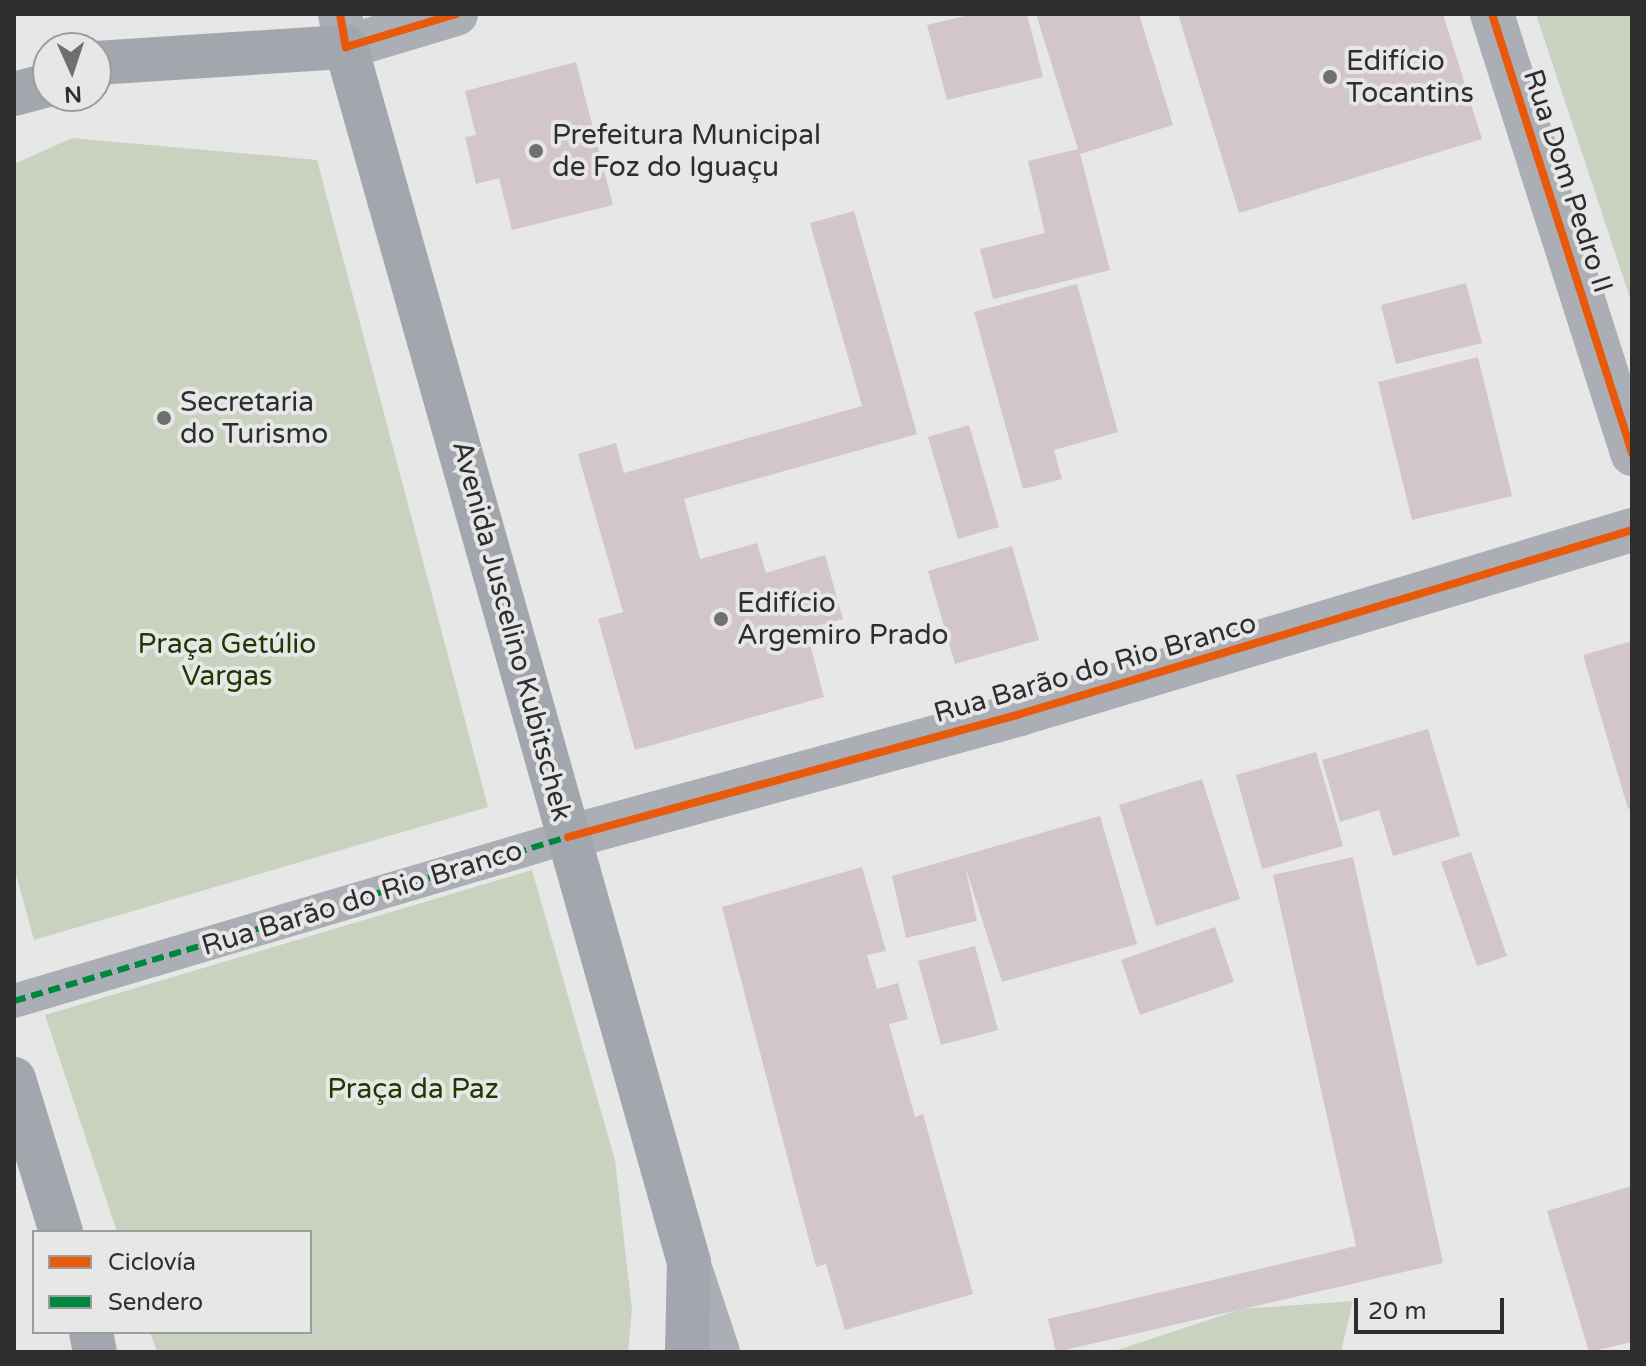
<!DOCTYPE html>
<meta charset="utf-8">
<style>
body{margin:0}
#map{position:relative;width:1646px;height:1366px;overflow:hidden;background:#e7e7e8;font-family:"Varela Round",sans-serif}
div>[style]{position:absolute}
.green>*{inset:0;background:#c9d2bf}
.building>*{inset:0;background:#d2c6ca}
.pedestrian>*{height:34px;margin:-17px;padding:0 17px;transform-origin:17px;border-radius:17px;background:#abaeb4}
.minor>*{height:44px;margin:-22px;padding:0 22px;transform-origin:22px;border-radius:22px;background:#abaeb4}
.primary>*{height:44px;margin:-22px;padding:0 22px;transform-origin:22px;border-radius:22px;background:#a2a6ad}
.quiet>*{height:6px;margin-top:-3px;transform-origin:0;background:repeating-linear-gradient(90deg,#00873e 0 12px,transparent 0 18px)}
.cycleway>*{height:8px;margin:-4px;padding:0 4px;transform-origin:4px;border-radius:4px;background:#e8590c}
.dots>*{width:22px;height:22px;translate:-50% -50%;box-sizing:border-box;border:4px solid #e7e7e8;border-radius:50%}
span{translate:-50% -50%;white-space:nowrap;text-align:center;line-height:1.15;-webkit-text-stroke:8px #e7e7e8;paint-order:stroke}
.poi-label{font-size:28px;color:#2e2e2e}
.left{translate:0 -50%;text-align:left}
.street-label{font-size:28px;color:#2e2e2e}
.park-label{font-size:28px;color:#233700}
.frame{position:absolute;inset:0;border:16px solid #2e2e2e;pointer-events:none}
.legend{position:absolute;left:32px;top:1230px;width:280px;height:104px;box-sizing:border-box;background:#e7e7e8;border:2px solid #9d9d9e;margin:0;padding:10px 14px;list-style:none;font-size:24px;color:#2e2e2e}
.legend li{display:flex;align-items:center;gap:16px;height:40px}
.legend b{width:40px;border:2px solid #9d9d9e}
.north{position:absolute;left:32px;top:32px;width:80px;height:80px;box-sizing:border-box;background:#e7e7e8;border:2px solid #9d9d9e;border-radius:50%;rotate:177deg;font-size:22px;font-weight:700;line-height:32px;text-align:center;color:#2e2e2e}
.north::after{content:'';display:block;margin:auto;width:28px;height:36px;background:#6f6f6f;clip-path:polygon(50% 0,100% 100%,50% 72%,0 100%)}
.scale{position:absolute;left:1354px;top:1298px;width:150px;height:36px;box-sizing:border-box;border:4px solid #2e2e2e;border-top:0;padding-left:10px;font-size:24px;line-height:28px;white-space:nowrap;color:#2e2e2e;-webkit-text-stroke:6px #e7e7e8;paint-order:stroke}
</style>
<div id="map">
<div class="green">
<i style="clip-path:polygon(1536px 14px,1632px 14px,1632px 304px)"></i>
<i style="clip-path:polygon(72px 138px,317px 160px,488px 807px,34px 940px,14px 867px,14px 164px)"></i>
<i style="clip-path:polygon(532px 870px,615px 1160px,632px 1310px,628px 1352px,157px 1352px,150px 1332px,310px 1332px,310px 1232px,117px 1232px,45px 1015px)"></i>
<i style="clip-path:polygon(1353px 1301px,1341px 1352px,1111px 1352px,1242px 1309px)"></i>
</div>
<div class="building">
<i style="clip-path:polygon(973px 14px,1027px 14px,1043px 77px,947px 100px,927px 25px)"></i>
<i style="clip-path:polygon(1036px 14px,1139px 14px,1173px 125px,1080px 154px,1110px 270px,993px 299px,980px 249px,1045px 233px,1028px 161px,1078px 149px)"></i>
<i style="clip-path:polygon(1178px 14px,1443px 14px,1482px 139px,1239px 213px)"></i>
<i style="clip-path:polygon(576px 62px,613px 205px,512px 230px,499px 178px,476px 184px,465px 137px,476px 135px,465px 91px)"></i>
<i style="clip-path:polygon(854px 211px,917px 434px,684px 499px,700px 559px,757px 543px,766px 573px,825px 555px,843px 619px,806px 629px,824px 697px,635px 750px,598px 619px,623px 612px,578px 454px,616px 443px,624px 473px,862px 406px,810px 223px)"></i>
<i style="clip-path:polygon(1466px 283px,1482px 343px,1396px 364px,1381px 305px)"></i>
<i style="clip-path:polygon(1077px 284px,1118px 432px,1054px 450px,1062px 479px,1023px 489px,974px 312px)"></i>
<i style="clip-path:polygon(1478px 357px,1512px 496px,1412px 520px,1378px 382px)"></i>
<i style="clip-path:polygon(969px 425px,999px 527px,958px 539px,928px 437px)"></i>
<i style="clip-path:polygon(1012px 546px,1039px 640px,955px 664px,928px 571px)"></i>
<i style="clip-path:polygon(1632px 641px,1632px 808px,1628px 809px,1583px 655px)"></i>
<i style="clip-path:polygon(1428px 729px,1460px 836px,1393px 856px,1379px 810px,1340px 822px,1322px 760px)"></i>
<i style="clip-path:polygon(1316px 752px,1343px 846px,1262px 869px,1236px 775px)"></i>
<i style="clip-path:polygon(1202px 779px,1240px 899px,1156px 926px,1119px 805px)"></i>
<i style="clip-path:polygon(1100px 816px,1137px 944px,1002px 982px,965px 866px,977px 921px,906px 938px,892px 876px)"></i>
<i style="clip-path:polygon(1471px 852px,1507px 956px,1477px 966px,1441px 862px)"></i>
<i style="clip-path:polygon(1353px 857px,1443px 1263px,1056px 1352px,1048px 1319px,1356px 1246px,1273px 875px)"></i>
<i style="clip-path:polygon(862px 867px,886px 951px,867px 955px,877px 989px,898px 983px,908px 1019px,889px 1024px,915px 1117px,923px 1114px,973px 1294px,845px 1330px,826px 1264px,816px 1267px,722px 907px)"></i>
<i style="clip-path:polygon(1215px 927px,1234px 982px,1140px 1015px,1121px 960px)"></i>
<i style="clip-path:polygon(975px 946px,998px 1030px,941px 1045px,918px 961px)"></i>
<i style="clip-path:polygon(1632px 1186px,1632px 1342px,1589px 1352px,1547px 1211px)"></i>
</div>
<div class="pedestrian">
<i style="left:14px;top:1001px;width:578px;rotate:-16.49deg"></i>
</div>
<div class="minor">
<i style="left:340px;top:14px;width:34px;rotate:80deg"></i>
<i style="left:346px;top:47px;width:115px;rotate:-16.7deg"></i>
<i style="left:1492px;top:14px;width:462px;rotate:72.3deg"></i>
<i style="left:568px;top:837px;width:468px;rotate:-15.2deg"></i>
<i style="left:1020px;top:714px;width:639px;rotate:-16.73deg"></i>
<i style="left:691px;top:1271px;width:85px;rotate:71.6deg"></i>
</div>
<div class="primary">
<i style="left:96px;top:63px;width:251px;rotate:-3.7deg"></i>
<i style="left:346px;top:47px;width:1262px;rotate:74.24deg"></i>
<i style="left:689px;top:1262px;width:90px;rotate:91.3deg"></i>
<i style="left:14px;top:94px;width:35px;rotate:-15deg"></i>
<i style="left:14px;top:1079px;width:160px;rotate:72.9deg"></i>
<i style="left:91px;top:1332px;width:20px;rotate:79deg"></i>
</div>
<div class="quiet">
<i style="left:14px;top:1001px;width:578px;rotate:-16.49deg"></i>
</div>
<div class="cycleway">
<i style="left:340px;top:14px;width:34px;rotate:80deg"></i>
<i style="left:346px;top:47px;width:115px;rotate:-16.7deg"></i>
<i style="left:1492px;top:14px;width:462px;rotate:72.3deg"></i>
<i style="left:568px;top:837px;width:468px;rotate:-15.2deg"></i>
<i style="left:1020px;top:714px;width:639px;rotate:-16.73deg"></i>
</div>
<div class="dots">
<i style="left:1330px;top:77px;background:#6f6f6f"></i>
<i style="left:536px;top:151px;background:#6f6f6f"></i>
<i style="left:164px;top:418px;background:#6f6f6f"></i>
<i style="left:721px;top:619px;background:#6f6f6f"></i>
</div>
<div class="poi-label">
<span class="left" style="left:1346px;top:77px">Edifício<br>Tocantins</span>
<span class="left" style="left:552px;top:151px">Prefeitura Municipal<br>de Foz do Iguaçu</span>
<span class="left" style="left:180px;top:418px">Secretaria<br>do Turismo</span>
<span class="left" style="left:737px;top:619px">Edifício<br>Argemiro Prado</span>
</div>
<div class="street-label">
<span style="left:1568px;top:181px;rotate:72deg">Rua Dom Pedro II</span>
<span style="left:512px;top:631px;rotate:75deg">Avenida Juscelino Kubitschek</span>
<span style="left:1095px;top:668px;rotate:-16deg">Rua Barão do Rio Branco</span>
<span style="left:362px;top:898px;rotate:-17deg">Rua Barão do Rio Branco</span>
</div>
<div class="park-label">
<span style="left:227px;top:660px">Praça Getúlio<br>Vargas</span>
<span style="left:413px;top:1089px">Praça da Paz</span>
</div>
<div class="frame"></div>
<ul class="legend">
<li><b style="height:10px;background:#e8590c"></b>Ciclovía</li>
<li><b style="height:10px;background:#00873e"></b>Sendero</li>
</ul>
<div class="north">N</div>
<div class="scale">20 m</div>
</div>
